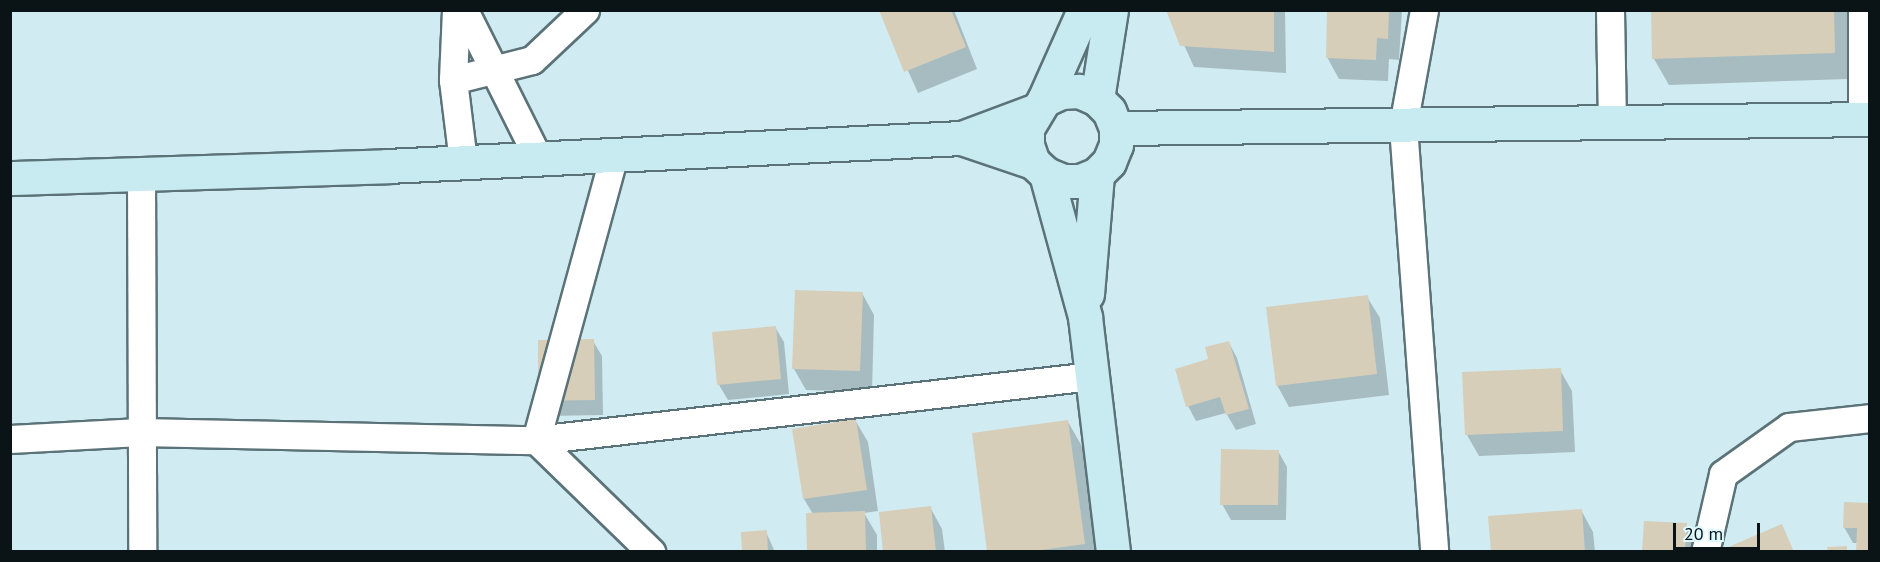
<!DOCTYPE html>
<style>
body{margin:0}
#map{position:relative;width:1880px;height:562px;overflow:hidden;background:#d1ebf2;font-family:"PT Sans",sans-serif}
div>[style]{position:absolute}
.shadow>*{inset:0;background:#0003}
.building>*{inset:0;background:#d6ceb9}
.roads{filter:drop-shadow(2px 0 #5b7378) drop-shadow(-2px 0 #5b7378) drop-shadow(0 2px #5b7378) drop-shadow(0 -2px #5b7378)}
.street>*{height:27px;margin:-13.5px;padding:0 13.5px;transform-origin:13.5px;border-radius:13.5px;background:#fff}
.secondary>*{height:33px;margin:-16.5px;padding:0 16.5px;transform-origin:16.5px;border-radius:16.5px;background:#c8eaf1}
span{translate:-50% -50%;white-space:nowrap;text-align:center;line-height:1.15;-webkit-text-stroke:4.5px #def9ff;paint-order:stroke}
.frame{position:absolute;inset:0;border:12px solid #0a1315;pointer-events:none}
.scale{position:absolute;left:1673px;top:523px;width:87px;height:27px;box-sizing:border-box;border:3px solid #0a1315;border-top:0;padding-left:8px;font-size:18px;line-height:21px;white-space:nowrap;color:#0a1315;-webkit-text-stroke:4px #def9ff;paint-order:stroke}
</style>
<div id="map">
<div class="shadow">
<i style="clip-path:polygon(881px 10px,954px 10px,977px 69px,918px 93px)"></i>
<i style="clip-path:polygon(1168px 10px,1285px 10px,1286px 73px,1194px 67px)"></i>
<i style="clip-path:polygon(1329px 10px,1402px 10px,1399px 60px,1389px 59px,1388px 81px,1339px 79px,1327px 57px)"></i>
<i style="clip-path:polygon(1652px 10px,1847px 10px,1849px 79px,1669px 85px,1654px 59px)"></i>
<i style="clip-path:polygon(862px 293px,874px 315px,872px 392px,806px 390px,794px 369px)"></i>
<i style="clip-path:polygon(1367px 297px,1380px 318px,1389px 395px,1289px 407px,1277px 385px)"></i>
<i style="clip-path:polygon(775px 327px,784px 342px,789px 394px,728px 400px,719px 385px,713px 333px)"></i>
<i style="clip-path:polygon(593px 341px,602px 356px,603px 415px,549px 416px)"></i>
<i style="clip-path:polygon(1229px 343px,1237px 358px,1256px 424px,1236px 430px,1226px 413px,1196px 421px,1188px 406px,1210px 360px)"></i>
<i style="clip-path:polygon(1560px 370px,1572px 391px,1575px 452px,1479px 456px,1467px 435px)"></i>
<i style="clip-path:polygon(855px 420px,868px 442px,878px 511px,864px 513px,877px 535px,877px 552px,809px 552px,813px 514px,804px 499px)"></i>
<i style="clip-path:polygon(1068px 422px,1083px 448px,1096px 552px,989px 552px)"></i>
<i style="clip-path:polygon(1278px 451px,1287px 467px,1286px 520px,1231px 520px,1222px 504px)"></i>
<i style="clip-path:polygon(1870px 504px,1858px 543px,1853px 543px,1844px 527px)"></i>
<i style="clip-path:polygon(930px 507px,942px 529px,945px 552px,885px 552px)"></i>
<i style="clip-path:polygon(1581px 510px,1593px 532px,1595px 552px,1492px 552px)"></i>
<i style="clip-path:polygon(1686px 525px,1695px 540px,1694px 552px,1644px 552px)"></i>
<i style="clip-path:polygon(766px 532px,775px 552px,744px 552px)"></i>
</div>
<div class="building">
<i style="clip-path:polygon(879px 10px,951px 10px,966px 47px,904px 72px)"></i>
<i style="clip-path:polygon(1166px 10px,1274px 10px,1274px 52px,1180px 46px)"></i>
<i style="clip-path:polygon(1327px 10px,1389px 10px,1388px 39px,1377px 38px,1376px 60px,1326px 58px)"></i>
<i style="clip-path:polygon(1651px 10px,1834px 10px,1835px 53px,1652px 59px)"></i>
<i style="clip-path:polygon(795px 290px,863px 292px,860px 371px,792px 369px)"></i>
<i style="clip-path:polygon(1368px 295px,1377px 374px,1276px 386px,1266px 307px)"></i>
<i style="clip-path:polygon(776px 326px,781px 379px,717px 385px,712px 332px)"></i>
<i style="clip-path:polygon(594px 339px,595px 400px,538px 401px,538px 340px)"></i>
<i style="clip-path:polygon(1229px 341px,1249px 409px,1226px 415px,1220px 397px,1186px 407px,1175px 369px,1208px 359px,1205px 347px)"></i>
<i style="clip-path:polygon(1561px 368px,1563px 431px,1465px 435px,1462px 372px)"></i>
<i style="clip-path:polygon(856px 419px,867px 490px,803px 499px,792px 429px)"></i>
<i style="clip-path:polygon(1068px 420px,1085px 544px,1027px 552px,987px 552px,972px 433px)"></i>
<i style="clip-path:polygon(1221px 449px,1279px 450px,1278px 505px,1220px 505px)"></i>
<i style="clip-path:polygon(1844px 502px,1870px 503px,1870px 552px,1856px 552px,1857px 528px,1843px 528px)"></i>
<i style="clip-path:polygon(931px 506px,936px 552px,883px 552px,879px 512px)"></i>
<i style="clip-path:polygon(1582px 509px,1585px 552px,1491px 552px,1488px 516px)"></i>
<i style="clip-path:polygon(865px 511px,866px 552px,807px 552px,806px 513px)"></i>
<i style="clip-path:polygon(1644px 521px,1687px 523px,1685px 552px,1642px 552px)"></i>
<i style="clip-path:polygon(1782px 524px,1794px 552px,1717px 552px)"></i>
<i style="clip-path:polygon(767px 530px,768px 552px,742px 552px,741px 532px)"></i>
<i style="clip-path:polygon(1847px 546px,1847px 552px,1828px 552px,1827px 547px)"></i>
</div>
<div class="roads">
<div class="street">
<i style="left:456px;top:10px;width:70px;rotate:92.5deg"></i>
<i style="left:453px;top:80px;width:83px;rotate:83deg"></i>
<i style="left:464px;top:10px;width:165px;rotate:63.4deg"></i>
<i style="left:1424px;top:10px;width:118px;rotate:100.3deg"></i>
<i style="left:1403px;top:126px;width:427px;rotate:85.8deg"></i>
<i style="left:1610px;top:10px;width:113px;rotate:89deg"></i>
<i style="left:1862px;top:10px;width:110px;rotate:90deg"></i>
<i style="left:453px;top:80px;width:81px;rotate:-14.2deg"></i>
<i style="left:532px;top:60px;width:73px;rotate:-43.3deg"></i>
<i style="left:614px;top:155px;width:295px;rotate:105.3deg"></i>
<i style="left:536px;top:440px;width:161px;rotate:44.2deg"></i>
<i style="left:141px;top:173px;width:379px;rotate:89.8deg"></i>
<i style="left:10px;top:439px;width:130px;rotate:-3.1deg"></i>
<i style="left:140px;top:432px;width:396px;rotate:1.2deg"></i>
<i style="left:536px;top:440px;width:560px;rotate:-6.57deg"></i>
<i style="left:1705px;top:552px;width:80px;rotate:-77deg"></i>
<i style="left:1723px;top:474px;width:81px;rotate:-35.5deg"></i>
<i style="left:1789px;top:427px;width:81px;rotate:-6.3deg"></i>
</div>
<div class="secondary">
<i style="left:1097px;top:99px;width:90px;rotate:-81.1deg"></i>
<i style="left:1044px;top:100px;width:98px;rotate:-66deg"></i>
<i style="left:1116px;top:128px;width:754px;rotate:-0.68deg"></i>
<i style="left:962px;top:138px;width:75px;rotate:18.7deg"></i>
<i style="left:1046px;top:174px;width:18px;rotate:22deg"></i>
<i style="left:1063px;top:181px;width:17px"></i>
<i style="left:1080px;top:181px;width:18px;rotate:-22deg"></i>
<i style="left:1097px;top:174px;width:17px;rotate:-45deg"></i>
<i style="left:1109px;top:162px;width:18px;rotate:-68deg"></i>
<i style="left:1116px;top:145px;width:17px;rotate:-90deg"></i>
<i style="left:1116px;top:128px;width:18px;rotate:-112deg"></i>
<i style="left:1109px;top:111px;width:17px;rotate:-135deg"></i>
<i style="left:1097px;top:99px;width:20px;rotate:-156deg"></i>
<i style="left:1079px;top:91px;width:18px;rotate:177deg"></i>
<i style="left:1061px;top:92px;width:19px;rotate:155deg"></i>
<i style="left:1044px;top:100px;width:33px;rotate:121deg"></i>
<i style="left:1027px;top:128px;width:17px;rotate:90deg"></i>
<i style="left:1027px;top:145px;width:18px;rotate:71deg"></i>
<i style="left:1033px;top:162px;width:18px;rotate:43deg"></i>
<i style="left:1046px;top:174px;width:148px;rotate:74.7deg"></i>
<i style="left:1085px;top:317px;width:237px;rotate:83.2deg"></i>
<i style="left:10px;top:178px;width:377px;rotate:-1.8deg"></i>
<i style="left:387px;top:166px;width:576px;rotate:-2.79deg"></i>
<i style="left:962px;top:138px;width:77px;rotate:-20.6deg"></i>
<i style="left:1087px;top:294px;width:120px;rotate:-85.2deg"></i>
</div>
</div>
<div class="frame"></div>
<div class="scale">20 m</div>
</div>
